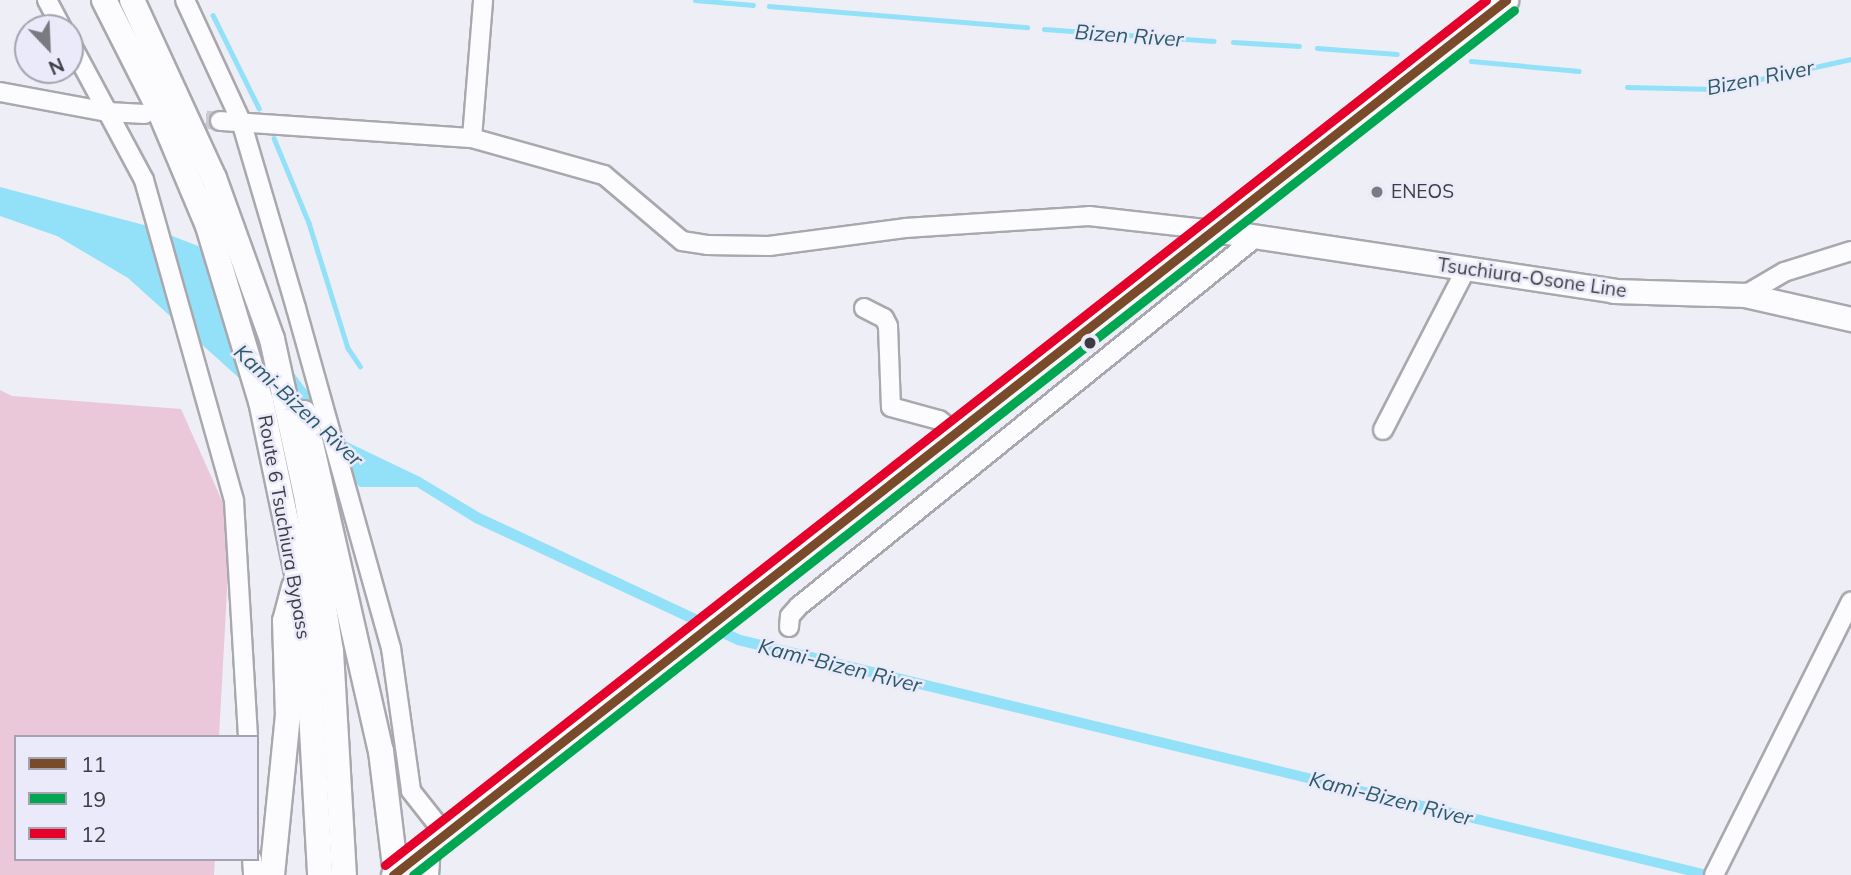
<!DOCTYPE html>
<style>
body{margin:0}
#map{position:relative;width:1851px;height:875px;overflow:hidden;background:#eeeef6;font-family:Mulish,sans-serif}
div>[style]{position:absolute}
.green>*{inset:0;background:#eac8da}
.water>*{inset:0;background:#92e1f9}
.stream>*{height:4.5px;margin:-2.25px;padding:0 2.25px;transform-origin:2.25px;border-radius:2.25px;background:#92e1f9}
.minor-tunnel>*{height:18px;margin-top:-9px;transform-origin:0;background:repeating-linear-gradient(90deg,#cacad2 0 18px,transparent 0 27px)}
.roads{filter:drop-shadow(2px 0 #a8a8ae) drop-shadow(-2px 0 #a8a8ae) drop-shadow(0 2px #a8a8ae) drop-shadow(0 -2px #a8a8ae)}
.minor>*{height:18px;margin:-9px;padding:0 9px;transform-origin:9px;border-radius:9px;background:#fcfcfe}
.major>*{height:23px;margin:-11.5px;padding:0 11.5px;transform-origin:11.5px;border-radius:11.5px;background:#fcfcfe}
.highway>*{height:24px;margin:-12px;padding:0 12px;transform-origin:12px;border-radius:12px;background:#fcfcfe}
.bus-1>*{height:9px;margin:-4.5px;padding:0 4.5px;transform-origin:4.5px;border-radius:4.5px;background:#7a4b2a}
.bus-2>*{height:9px;margin:-4.5px;padding:0 4.5px;transform-origin:4.5px;border-radius:4.5px;background:#00a651}
.bus-3>*{height:9px;margin:-4.5px;padding:0 4.5px;transform-origin:4.5px;border-radius:4.5px;background:#e4002b}
.dots>*{width:19px;height:19px;translate:-50% -50%;box-sizing:border-box;border:4px solid #eaeafa;border-radius:50%}
span{translate:-50% -50%;white-space:nowrap;text-align:center;line-height:1.15;-webkit-text-stroke:5px #eaeafa;paint-order:stroke}
.poi-label{font-size:19px;color:#3c3c42}
.left{translate:0 -50%;text-align:left}
.street-label{font-size:19px;color:#3c3c42}
.water-label{font-size:21px;color:#2b5b68;font-style:italic}
.legend{position:absolute;left:14px;top:735px;width:245px;height:126px;box-sizing:border-box;background:#eaeafa;border:2px solid #a4a4b0;margin:0;padding:9px 12px;list-style:none;font-size:21px;color:#3c3c42}
.legend li{display:flex;align-items:center;gap:14px;height:35px}
.legend b{width:35px;border:2px solid #a4a4b0}
.north{position:absolute;left:14px;top:14px;width:70px;height:70px;box-sizing:border-box;background:#eaeafa;border:2px solid #a4a4b0;border-radius:50%;rotate:157deg;font-size:19px;font-weight:700;line-height:28px;text-align:center;color:#3c3c42}
.north::after{content:'';display:block;margin:auto;width:24px;height:32px;background:#7a7a81;clip-path:polygon(50% 0,100% 100%,50% 72%,0 100%)}
</style>
<div id="map">
<div class="green">
<i style="clip-path:polygon(0 390px,12px 396px,181px 409px,223px 503px,229px 554px,219px 737px,16px 737px,16px 859px,215px 859px,214px 875px,0 875px)"></i>
</div>
<div class="water">
<i style="clip-path:polygon(0 187px,144px 225px,198px 246px,345px 441px,420px 477px,480px 513px,741px 635px,1728px 875px,1687px 875px,737px 645px,475px 523px,417px 487px,360px 487px,128px 278px,57px 236px,0 216px)"></i>
</div>
<div class="stream">
<i style="left:695px;top:0;width:58px;rotate:4.9deg"></i>
<i style="left:769px;top:6px;width:259px;rotate:4.7deg"></i>
<i style="left:213px;top:15px;width:104px;rotate:63.7deg"></i>
<i style="left:1044px;top:29px;width:170px;rotate:4deg"></i>
<i style="left:1233px;top:42px;width:66px;rotate:3.5deg"></i>
<i style="left:1317px;top:48px;width:80px;rotate:4.3deg"></i>
<i style="left:1471px;top:61px;width:108px;rotate:5.3deg"></i>
<i style="left:1627px;top:87px;width:88px;rotate:1.3deg"></i>
<i style="left:1715px;top:89px;width:139px;rotate:-12.4deg"></i>
<i style="left:274px;top:138px;width:92px;rotate:67.6deg"></i>
<i style="left:309px;top:223px;width:131px;rotate:72.7deg"></i>
<i style="left:348px;top:348px;width:22px;rotate:56deg"></i>
</div>
<div class="minor-tunnel">
<i style="left:179px;top:117px;width:41px;rotate:5.6deg"></i>
</div>
<div class="roads">
<div class="minor">
<i style="left:47px;top:0;width:32px;rotate:62deg"></i>
<i style="left:185px;top:0;width:133px;rotate:65.2deg"></i>
<i style="left:241px;top:121px;width:195px;rotate:73.6deg"></i>
<i style="left:296px;top:308px;width:353px;rotate:74.4deg"></i>
<i style="left:391px;top:648px;width:144px;rotate:82deg"></i>
<i style="left:411px;top:791px;width:55px;rotate:51.7deg"></i>
<i style="left:70px;top:42px;width:157px;rotate:61.8deg"></i>
<i style="left:144px;top:180px;width:333px;rotate:74.3deg"></i>
<i style="left:234px;top:501px;width:236px;rotate:86.6deg"></i>
<i style="left:0;top:92px;width:110px;rotate:10.5deg"></i>
<i style="left:108px;top:112px;width:37px;rotate:3deg"></i>
<i style="left:220px;top:121px;width:253px;rotate:3.9deg"></i>
<i style="left:472px;top:138px;width:137px;rotate:15.7deg"></i>
<i style="left:604px;top:175px;width:102px;rotate:40.2deg"></i>
<i style="left:682px;top:241px;width:25px;rotate:9deg"></i>
<i style="left:707px;top:245px;width:62px;rotate:0.9deg"></i>
<i style="left:769px;top:246px;width:137px;rotate:-7.5deg"></i>
<i style="left:905px;top:228px;width:184px;rotate:-3.7deg"></i>
<i style="left:1089px;top:216px;width:125px;rotate:6.4deg"></i>
<i style="left:472px;top:138px;width:138px;rotate:-85.4deg"></i>
<i style="left:1745px;top:295px;width:45px;rotate:-30.5deg"></i>
<i style="left:1784px;top:272px;width:70px;rotate:-17.4deg"></i>
<i style="left:864px;top:308px;width:22px;rotate:27deg"></i>
<i style="left:884px;top:318px;width:9px;rotate:63deg"></i>
<i style="left:888px;top:326px;width:81px;rotate:87.9deg"></i>
<i style="left:891px;top:407px;width:50px;rotate:15.2deg"></i>
<i style="left:939px;top:420px;width:20px;rotate:37deg"></i>
<i style="left:1383px;top:430px;width:181px;rotate:-62.7deg"></i>
<i style="left:789px;top:627px;width:11px;rotate:-85deg"></i>
<i style="left:790px;top:616px;width:13px;rotate:-48deg"></i>
<i style="left:799px;top:606px;width:586px;rotate:-38.9deg"></i>
<i style="left:252px;top:859px;width:16px;rotate:86deg"></i>
<i style="left:429px;top:875px;width:30px;rotate:-86deg"></i>
<i style="left:1714px;top:875px;width:306px;rotate:-63.4deg"></i>
</div>
<div class="major">
<i style="left:1213px;top:230px;width:406px;rotate:8.6deg"></i>
<i style="left:1614px;top:291px;width:131px;rotate:1.7deg"></i>
<i style="left:1745px;top:295px;width:109px;rotate:12.8deg"></i>
<i style="left:393px;top:875px;width:1416px;rotate:-38.17deg"></i>
</div>
<div class="highway">
<i style="left:104px;top:0;width:120px;rotate:63.2deg"></i>
<i style="left:158px;top:107px;width:129px;rotate:67.2deg"></i>
<i style="left:208px;top:226px;width:183px;rotate:73.2deg"></i>
<i style="left:261px;top:401px;width:176px;rotate:78.2deg"></i>
<i style="left:297px;top:573px;width:86px;rotate:82.6deg"></i>
<i style="left:308px;top:658px;width:217px;rotate:86.8deg"></i>
<i style="left:132px;top:0;width:196px;rotate:65.3deg"></i>
<i style="left:214px;top:178px;width:171px;rotate:70.2deg"></i>
<i style="left:272px;top:339px;width:165px;rotate:77.7deg"></i>
<i style="left:307px;top:500px;width:153px;rotate:81deg"></i>
<i style="left:331px;top:651px;width:224px;rotate:86.7deg"></i>
<i style="left:304px;top:413px;width:347px;rotate:77.2deg"></i>
<i style="left:381px;top:751px;width:125px;rotate:83.1deg"></i>
<i style="left:272px;top:875px;width:160px;rotate:-84.3deg"></i>
<i style="left:288px;top:716px;width:95px;rotate:-91.8deg"></i>
<i style="left:285px;top:621px;width:35px;rotate:-75deg"></i>
</div>
</div>
<div class="bus-1">
<i style="left:393px;top:875px;width:1416px;rotate:-38.17deg"></i>
</div>
<div class="bus-2">
<i style="left:413px;top:875px;width:1400px;rotate:-38.15deg"></i>
</div>
<div class="bus-3">
<i style="left:385px;top:865px;width:1400px;rotate:-38.15deg"></i>
</div>
<div class="dots">
<i style="left:1377px;top:192px;background:#7a7a81"></i>
<i style="left:1090px;top:343px;background:#3c3c42"></i>
</div>
<div class="poi-label">
<span class="left" style="left:1391px;top:192px">ENEOS</span>
</div>
<div class="street-label">
<span style="left:1532px;top:278px;rotate:8deg">Tsuchiura-Osone Line</span>
<span style="left:284px;top:527px;rotate:80deg">Route 6 Tsuchiura Bypass</span>
</div>
<div class="water-label">
<span style="left:1129px;top:35px;rotate:4deg">Bizen River</span>
<span style="left:1760px;top:77px;rotate:-11deg">Bizen River</span>
<span style="left:299px;top:405px;rotate:43deg">Kami-Bizen River</span>
<span style="left:840px;top:665px;rotate:14deg">Kami-Bizen River</span>
<span style="left:1391px;top:798px;rotate:14deg">Kami-Bizen River</span>
</div>
<ul class="legend">
<li><b style="height:9px;background:#7a4b2a"></b>11</li>
<li><b style="height:9px;background:#00a651"></b>19</li>
<li><b style="height:9px;background:#e4002b"></b>12</li>
</ul>
<div class="north">N</div>
</div>
